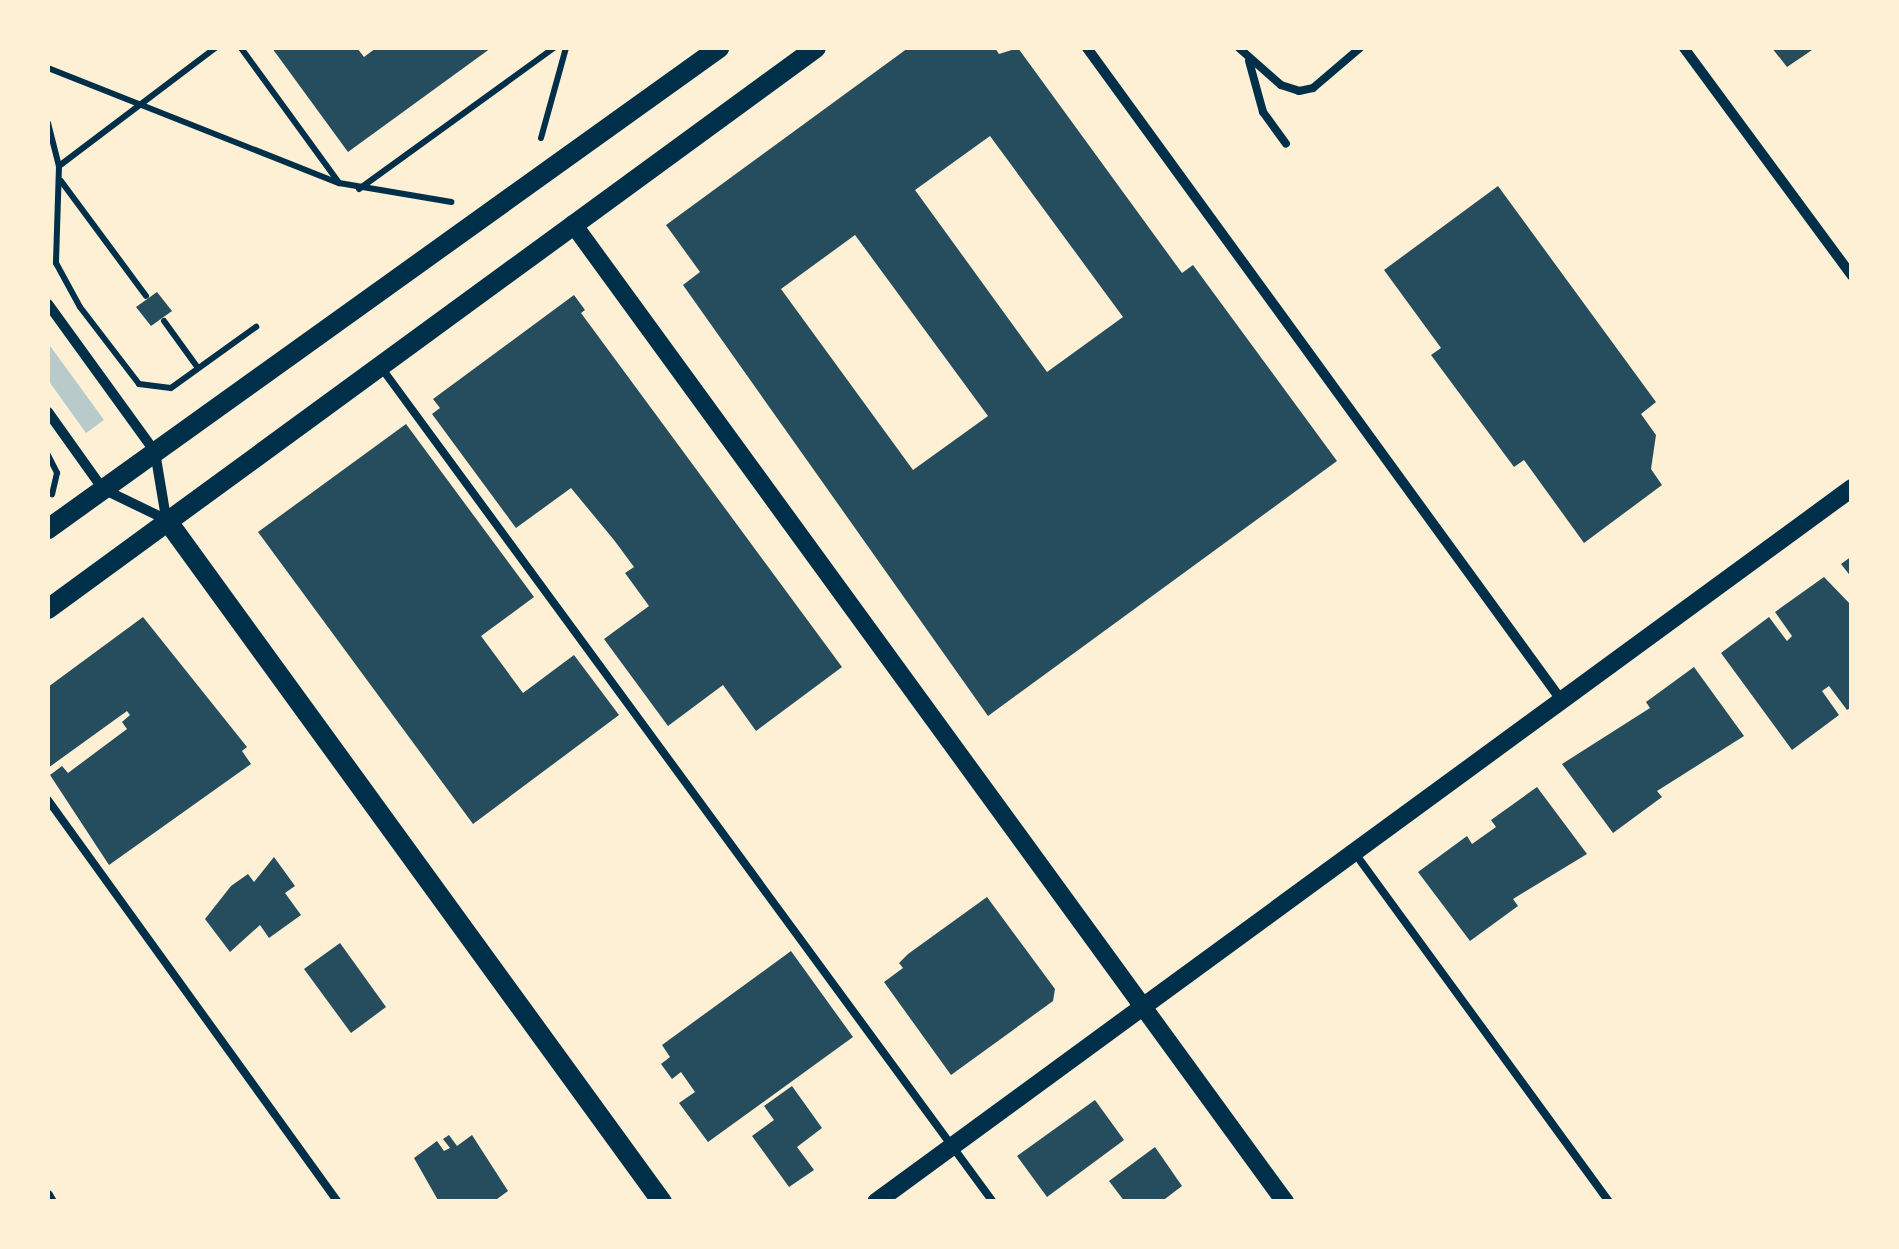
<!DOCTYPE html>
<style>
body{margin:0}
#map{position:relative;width:1899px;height:1249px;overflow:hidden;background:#fdf0d5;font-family:Manrope,sans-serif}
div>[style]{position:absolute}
.green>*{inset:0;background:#b9caca}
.building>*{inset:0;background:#264d5e}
.path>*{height:6px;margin:-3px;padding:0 3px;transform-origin:3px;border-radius:3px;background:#003049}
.service>*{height:8px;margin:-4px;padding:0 4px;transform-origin:4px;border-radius:4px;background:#003049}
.minor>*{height:10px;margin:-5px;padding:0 5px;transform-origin:5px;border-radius:5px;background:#003049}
.tertiary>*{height:18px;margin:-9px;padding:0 9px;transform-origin:9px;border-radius:9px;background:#003049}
.secondary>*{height:20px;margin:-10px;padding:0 10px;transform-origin:10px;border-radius:10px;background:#003049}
span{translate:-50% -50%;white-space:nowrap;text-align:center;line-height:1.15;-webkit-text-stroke:10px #fdf0d5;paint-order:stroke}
.frame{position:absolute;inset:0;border:50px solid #fdf0d5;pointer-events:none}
</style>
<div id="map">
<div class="green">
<i style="clip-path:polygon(48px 343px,104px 420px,86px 433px,48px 380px)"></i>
</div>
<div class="building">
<i style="clip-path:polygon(272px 48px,357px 48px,364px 57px,376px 48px,491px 48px,348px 152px)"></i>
<i style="clip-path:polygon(evenodd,908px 48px,995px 48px,999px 54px,1018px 48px,1182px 273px,1193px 265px,1337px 461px,988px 716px,683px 285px,700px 272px,666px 225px,908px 48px,990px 136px,1123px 317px,1047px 372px,915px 190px,990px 136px,908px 48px,855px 235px,988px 416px,913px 470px,781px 289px,855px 235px)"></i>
<i style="clip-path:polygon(1772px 48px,1815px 48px,1787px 67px)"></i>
<i style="clip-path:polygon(1498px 186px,1656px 402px,1641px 414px,1656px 435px,1651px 469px,1662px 485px,1584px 543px,1524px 460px,1514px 467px,1431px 355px,1441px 348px,1384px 270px)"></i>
<i style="clip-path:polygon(157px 292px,172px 311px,151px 326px,136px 307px)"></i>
<i style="clip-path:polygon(574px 295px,585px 310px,581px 313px,842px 667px,756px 731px,723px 685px,668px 726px,604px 639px,649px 606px,625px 573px,634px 567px,614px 540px,571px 488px,516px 528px,432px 414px,440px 408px,433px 399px)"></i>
<i style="clip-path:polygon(406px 424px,534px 597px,481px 636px,523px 693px,574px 655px,619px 715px,473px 824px,258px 532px)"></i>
<i style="clip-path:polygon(1852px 556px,1852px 578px,1841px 564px)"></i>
<i style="clip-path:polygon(1824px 577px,1852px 606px,1852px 707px,1847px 710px,1829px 686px,1822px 691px,1839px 715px,1792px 750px,1721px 653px,1769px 617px,1787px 641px,1792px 636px,1775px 612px)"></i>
<i style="clip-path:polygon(143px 617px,247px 747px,242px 751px,251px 764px,109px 865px,50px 775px,62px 766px,68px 773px,127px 729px,122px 722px,130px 715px,127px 711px,48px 768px,48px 687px)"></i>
<i style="clip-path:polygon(1694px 667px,1744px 736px,1657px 791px,1662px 797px,1613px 833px,1562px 764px,1650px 708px,1646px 702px)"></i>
<i style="clip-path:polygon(1537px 787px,1587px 854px,1513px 899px,1518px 906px,1470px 941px,1418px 872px,1467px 836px,1472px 844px,1496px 827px,1491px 820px)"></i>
<i style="clip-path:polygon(274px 857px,295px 886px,285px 893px,301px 915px,269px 938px,260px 925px,230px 952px,205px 919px,231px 886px,248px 874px,254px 882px)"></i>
<i style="clip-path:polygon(987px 897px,1055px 989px,1053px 1001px,951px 1075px,884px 982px,903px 968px,899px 963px,908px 954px)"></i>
<i style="clip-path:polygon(340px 943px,386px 1007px,351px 1033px,304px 969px)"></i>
<i style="clip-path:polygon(791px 951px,853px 1037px,708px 1142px,679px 1103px,695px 1092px,681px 1072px,672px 1079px,661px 1064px,670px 1057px,662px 1045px)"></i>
<i style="clip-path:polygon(792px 1086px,822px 1128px,797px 1147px,814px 1170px,789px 1187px,752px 1136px,774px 1120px,764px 1106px)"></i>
<i style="clip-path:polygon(1095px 1100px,1124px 1140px,1047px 1197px,1017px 1156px)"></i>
<i style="clip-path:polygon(449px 1135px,457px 1146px,472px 1135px,508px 1191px,493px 1202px,439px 1202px,414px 1158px,437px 1141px,444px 1151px,450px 1148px,443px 1139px)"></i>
<i style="clip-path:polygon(1155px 1147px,1182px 1186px,1161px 1202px,1125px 1202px,1109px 1181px)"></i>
</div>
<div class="path">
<i style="left:241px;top:48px;width:167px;rotate:54deg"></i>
<i style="left:339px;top:183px;width:114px;rotate:9.6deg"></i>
<i style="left:48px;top:68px;width:313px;rotate:21.6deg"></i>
<i style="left:48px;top:123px;width:44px;rotate:75.7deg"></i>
<i style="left:59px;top:166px;width:97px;rotate:91.8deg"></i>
<i style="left:56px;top:263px;width:50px;rotate:61.4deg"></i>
<i style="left:80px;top:307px;width:97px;rotate:52.5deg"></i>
<i style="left:139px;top:384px;width:32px;rotate:7deg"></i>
<i style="left:171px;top:388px;width:105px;rotate:-35.7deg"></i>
<i style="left:541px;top:138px;width:93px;rotate:-74.5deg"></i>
<i style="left:59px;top:166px;width:196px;rotate:-37.1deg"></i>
<i style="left:61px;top:181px;width:143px;rotate:53.5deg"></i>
<i style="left:359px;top:189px;width:241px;rotate:-35.9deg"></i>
<i style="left:164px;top:321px;width:58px;rotate:54.1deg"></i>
<i style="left:48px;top:455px;width:20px;rotate:63deg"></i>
<i style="left:57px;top:473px;width:22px;rotate:103deg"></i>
</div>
<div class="service">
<i style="left:1239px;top:48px;width:56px;rotate:41.4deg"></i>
<i style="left:1281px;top:85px;width:19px;rotate:18deg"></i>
<i style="left:1299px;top:91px;width:14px;rotate:-12deg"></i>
<i style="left:1313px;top:88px;width:62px;rotate:-40.4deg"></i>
<i style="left:1249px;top:61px;width:53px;rotate:74.6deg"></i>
<i style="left:1263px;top:112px;width:39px;rotate:54deg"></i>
<i style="left:383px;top:370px;width:1032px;rotate:53.75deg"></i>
<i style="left:48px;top:800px;width:496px;rotate:54.2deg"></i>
<i style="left:1354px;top:852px;width:433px;rotate:53.9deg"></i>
</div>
<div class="minor">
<i style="left:1087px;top:48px;width:807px;rotate:53.97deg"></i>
<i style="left:1684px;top:48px;width:283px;rotate:53.6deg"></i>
<i style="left:48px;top:304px;width:183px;rotate:54.1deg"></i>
<i style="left:155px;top:452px;width:67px;rotate:80.5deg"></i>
<i style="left:48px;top:412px;width:95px;rotate:54.5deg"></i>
<i style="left:103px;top:489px;width:69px;rotate:25.8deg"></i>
<i style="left:48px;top:1195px;width:8px;rotate:60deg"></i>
</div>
<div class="tertiary">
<i style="left:573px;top:224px;width:1210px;rotate:53.94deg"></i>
<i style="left:876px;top:1202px;width:1209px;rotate:-36.19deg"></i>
</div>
<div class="secondary">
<i style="left:166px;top:519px;width:844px;rotate:54.01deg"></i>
<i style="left:48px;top:529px;width:826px;rotate:-35.63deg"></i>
<i style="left:48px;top:609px;width:951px;rotate:-36.15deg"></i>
</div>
<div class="frame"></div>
</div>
